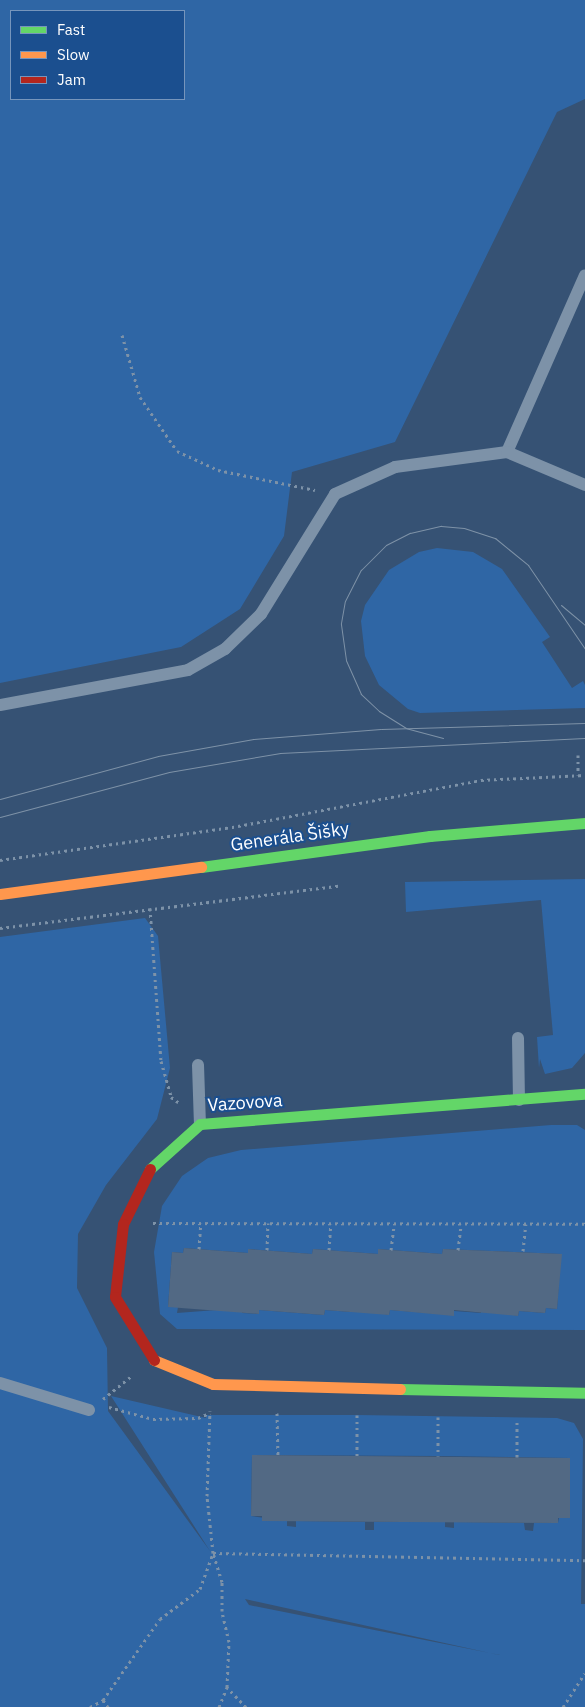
<!DOCTYPE html>
<meta charset="utf-8">
<style>
body{margin:0}
#map{position:relative;width:585px;height:1707px;overflow:hidden;background:#365274;font-family:"IBM Plex Sans",sans-serif}
div>[style]{position:absolute}
.green>*{inset:0;background:#2f66a5}
.building>*{inset:0;background:#526984}
.path>*{height:3px;margin-top:-1.5px;transform-origin:0;background:repeating-linear-gradient(90deg,#7d92a8 0 2.5px,transparent 0 6.5px)}
.lane>*{height:12px;margin:-6px;padding:0 6px;transform-origin:6px;border-radius:6px;background:#7d92a8}
.fast>*{height:11px;margin:-5.5px;padding:0 5.5px;transform-origin:5.5px;border-radius:5.5px;background:#63d668}
.slow>*{height:11px;margin:-5.5px;padding:0 5.5px;transform-origin:5.5px;border-radius:5.5px;background:#ff974d}
.jam>*{height:11px;margin:-5.5px;padding:0 5.5px;transform-origin:5.5px;border-radius:5.5px;background:#b3261e}
.tram>*{height:1px;margin:-0.5px;padding:0 0.5px;transform-origin:0.5px;border-radius:0.5px;background:#7e92a7}
span{translate:-50% -50%;white-space:nowrap;text-align:center;line-height:1.15;-webkit-text-stroke:4px #1b4f8f;paint-order:stroke}
.street-label{font-size:18px;color:#fff}
.legend{position:absolute;left:10px;top:10px;width:175px;height:90px;box-sizing:border-box;background:#1b4f8f;border:1px solid #7695bc;margin:0;padding:6px 9px;list-style:none;font-size:15px;color:#fff}
.legend li{display:flex;align-items:center;gap:10px;height:25px}
.legend b{width:25px;border:1px solid #7695bc}
</style>
<div id="map">
<div class="green">
<i style="clip-path:polygon(evenodd,0 0,585px 0,585px 99px,557px 112px,395px 442px,292px 472px,284px 536px,240px 609px,181px 647px,0 683px,0 0,11px 11px,184px 11px,184px 99px,11px 99px,11px 11px)"></i>
<i style="clip-path:polygon(437px 548px,473px 552px,502px 569px,550px 637px,542px 642px,572px 688px,583px 681px,585px 685px,585px 708px,420px 713px,408px 709px,379px 685px,365px 656px,361px 621px,365px 605px,389px 570px,419px 552px)"></i>
<i style="clip-path:polygon(585px 879px,585px 1053px,572px 1068px,545px 1074px,540px 1059px,539px 1068px,537px 1037px,553px 1035px,541px 900px,406px 912px,405px 882px)"></i>
<i style="clip-path:polygon(evenodd,145px 918px,158px 936px,170px 1068px,157px 1119px,106px 1185px,78px 1234px,77px 1288px,107px 1348px,108px 1411px,210px 1551px,111px 1396px,206px 1418px,206px 1415px,357px 1415px,557px 1418px,574px 1423px,583px 1439px,581px 1604px,585px 1604px,585px 1707px,0 1707px,0 937px,145px 918px,252px 1455px,438px 1456px,570px 1458px,558px 1523px,534px 1523px,533px 1531px,525px 1530px,524px 1523px,454px 1522px,454px 1528px,445px 1527px,445px 1522px,399px 1517px,399px 1522px,374px 1522px,374px 1530px,365px 1530px,365px 1522px,296px 1521px,296px 1527px,287px 1526px,287px 1521px,251px 1516px,252px 1455px,145px 918px,245px 1599px,499px 1655px,500px 1655px,249px 1605px,245px 1599px)"></i>
<i style="clip-path:polygon(evenodd,551px 1125px,577px 1125px,585px 1130px,585px 1330px,177px 1329px,160px 1314px,154px 1252px,162px 1206px,182px 1176px,208px 1158px,241px 1150px,551px 1125px,184px 1248px,248px 1253px,249px 1249px,312px 1254px,313px 1249px,378px 1254px,378px 1249px,442px 1254px,443px 1249px,561px 1254px,557px 1309px,546px 1308px,545px 1313px,519px 1311px,518px 1316px,481px 1308px,481px 1313px,454px 1311px,454px 1315px,390px 1310px,389px 1315px,351px 1307px,351px 1312px,325px 1310px,324px 1315px,259px 1310px,259px 1314px,242px 1313px,243px 1308px,177px 1313px,178px 1307px,168px 1307px,172px 1252px,183px 1253px,184px 1248px)"></i>
</div>
<div class="building">
<i style="clip-path:polygon(184px 1248px,248px 1253px,248px 1249px,312px 1254px,313px 1249px,378px 1254px,378px 1249px,442px 1254px,443px 1249px,562px 1254px,557px 1309px,546px 1308px,545px 1313px,519px 1311px,518px 1316px,454px 1310px,454px 1316px,390px 1310px,389px 1315px,325px 1310px,324px 1315px,259px 1310px,259px 1314px,168px 1307px,172px 1252px,183px 1253px)"></i>
<i style="clip-path:polygon(252px 1455px,570px 1458px,570px 1518px,558px 1518px,558px 1523px,262px 1521px,262px 1516px,251px 1516px)"></i>
</div>
<div class="path">
<i style="left:122px;top:335px;width:65px;rotate:73.8deg"></i>
<i style="left:140px;top:397px;width:65px;rotate:55.6deg"></i>
<i style="left:177px;top:451px;width:45px;rotate:24.9deg"></i>
<i style="left:218px;top:470px;width:99px;rotate:11.7deg"></i>
<i style="left:578px;top:755px;width:20px;rotate:90deg"></i>
<i style="left:0;top:860px;width:240px;rotate:-8.1deg"></i>
<i style="left:238px;top:826px;width:247px;rotate:-10.7deg"></i>
<i style="left:481px;top:780px;width:104px;rotate:-2.8deg"></i>
<i style="left:150px;top:908px;width:153px;rotate:85.9deg"></i>
<i style="left:161px;top:1061px;width:37px;rotate:74deg"></i>
<i style="left:171px;top:1097px;width:9px;rotate:36deg"></i>
<i style="left:0;top:928px;width:341px;rotate:-7.1deg"></i>
<i style="left:153px;top:1223px;width:432px;rotate:0.1deg"></i>
<i style="left:199px;top:1249px;width:26px;rotate:-86deg"></i>
<i style="left:267px;top:1250px;width:27px;rotate:-88deg"></i>
<i style="left:329px;top:1250px;width:26px;rotate:-86deg"></i>
<i style="left:391px;top:1250px;width:26px;rotate:-83deg"></i>
<i style="left:458px;top:1250px;width:26px;rotate:-83deg"></i>
<i style="left:523px;top:1251px;width:27px;rotate:-84deg"></i>
<i style="left:103px;top:1399px;width:36px;rotate:-39deg"></i>
<i style="left:109px;top:1407px;width:46px;rotate:15.3deg"></i>
<i style="left:153px;top:1419px;width:45px;rotate:-1.3deg"></i>
<i style="left:198px;top:1418px;width:13px;rotate:-23deg"></i>
<i style="left:277px;top:1413px;width:43px;rotate:88.7deg"></i>
<i style="left:438px;top:1417px;width:39px;rotate:90deg"></i>
<i style="left:357px;top:1456px;width:41px;rotate:-90deg"></i>
<i style="left:517px;top:1457px;width:38px;rotate:-90deg"></i>
<i style="left:103px;top:1700px;width:9px;rotate:54deg"></i>
<i style="left:90px;top:1707px;width:15px;rotate:-28deg"></i>
<i style="left:103px;top:1700px;width:99px;rotate:-54.9deg"></i>
<i style="left:160px;top:1619px;width:50px;rotate:-36.9deg"></i>
<i style="left:200px;top:1589px;width:38px;rotate:-70deg"></i>
<i style="left:213px;top:1553px;width:57px;rotate:-96deg"></i>
<i style="left:207px;top:1496px;width:85px;rotate:-88deg"></i>
<i style="left:219px;top:1707px;width:22px;rotate:-68deg"></i>
<i style="left:246px;top:1707px;width:28px;rotate:-134deg"></i>
<i style="left:227px;top:1687px;width:45px;rotate:-87.5deg"></i>
<i style="left:229px;top:1642px;width:32px;rotate:-103deg"></i>
<i style="left:222px;top:1611px;width:29px;rotate:-90deg"></i>
<i style="left:222px;top:1582px;width:30px;rotate:-107deg"></i>
<i style="left:213px;top:1553px;width:372px;rotate:1.1deg"></i>
<i style="left:563px;top:1707px;width:40px;rotate:-57.1deg"></i>
</div>
<div class="lane">
<i style="left:507px;top:452px;width:193px;rotate:-66.2deg"></i>
<i style="left:0;top:705px;width:191px;rotate:-10.5deg"></i>
<i style="left:188px;top:670px;width:43px;rotate:-29.6deg"></i>
<i style="left:225px;top:649px;width:50px;rotate:-44.2deg"></i>
<i style="left:261px;top:614px;width:141px;rotate:-58.3deg"></i>
<i style="left:335px;top:494px;width:66px;rotate:-24.2deg"></i>
<i style="left:395px;top:467px;width:113px;rotate:-7.6deg"></i>
<i style="left:507px;top:452px;width:85px;rotate:22.9deg"></i>
<i style="left:518px;top:1038px;width:62px;rotate:89.1deg"></i>
<i style="left:198px;top:1065px;width:59px;rotate:88.1deg"></i>
<i style="left:0;top:1383px;width:93px;rotate:16.9deg"></i>
</div>
<div class="fast">
<i style="left:201px;top:867px;width:231px;rotate:-7.7deg"></i>
<i style="left:430px;top:836px;width:156px;rotate:-4.8deg"></i>
<i style="left:150px;top:1169px;width:67px;rotate:-42deg"></i>
<i style="left:200px;top:1124px;width:386px;rotate:-4.5deg"></i>
<i style="left:400px;top:1389px;width:185px;rotate:1.2deg"></i>
</div>
<div class="slow">
<i style="left:0;top:894px;width:203px;rotate:-7.7deg"></i>
<i style="left:154px;top:1360px;width:64px;rotate:22.1deg"></i>
<i style="left:213px;top:1384px;width:187px;rotate:1.5deg"></i>
</div>
<div class="jam">
<i style="left:150px;top:1169px;width:61px;rotate:116.1deg"></i>
<i style="left:123px;top:1224px;width:73px;rotate:96.3deg"></i>
<i style="left:115px;top:1297px;width:74px;rotate:58.2deg"></i>
</div>
<div class="tram">
<i style="left:561px;top:605px;width:31px;rotate:40deg"></i>
<i style="left:443px;top:738px;width:38px;rotate:-165deg"></i>
<i style="left:406px;top:728px;width:32px;rotate:-148deg"></i>
<i style="left:379px;top:711px;width:25px;rotate:-137deg"></i>
<i style="left:361px;top:694px;width:37px;rotate:-114deg"></i>
<i style="left:346px;top:660px;width:37px;rotate:-98deg"></i>
<i style="left:341px;top:623px;width:22px;rotate:-80deg"></i>
<i style="left:345px;top:601px;width:35px;rotate:-63deg"></i>
<i style="left:361px;top:570px;width:35px;rotate:-45deg"></i>
<i style="left:386px;top:545px;width:27px;rotate:-27deg"></i>
<i style="left:410px;top:533px;width:32px;rotate:-13deg"></i>
<i style="left:441px;top:526px;width:23px;rotate:5deg"></i>
<i style="left:464px;top:528px;width:33px;rotate:18deg"></i>
<i style="left:495px;top:538px;width:43px;rotate:39.3deg"></i>
<i style="left:528px;top:565px;width:102px;rotate:55.8deg"></i>
<i style="left:0;top:799px;width:164px;rotate:-15.2deg"></i>
<i style="left:158px;top:756px;width:97px;rotate:-10.1deg"></i>
<i style="left:253px;top:739px;width:128px;rotate:-4.5deg"></i>
<i style="left:381px;top:729px;width:204px;rotate:-1.7deg"></i>
<i style="left:0;top:817px;width:175px;rotate:-14.9deg"></i>
<i style="left:169px;top:772px;width:113px;rotate:-9.7deg"></i>
<i style="left:280px;top:753px;width:305px;rotate:-2.8deg"></i>
</div>
<div class="street-label">
<span style="left:290px;top:837px;rotate:-8deg">Generála Šišky</span>
<span style="left:245px;top:1103px;rotate:-4deg">Vazovova</span>
</div>
<ul class="legend">
<li><b style="height:6px;background:#63d668"></b>Fast</li>
<li><b style="height:6px;background:#ff974d"></b>Slow</li>
<li><b style="height:6px;background:#b3261e"></b>Jam</li>
</ul>
</div>
